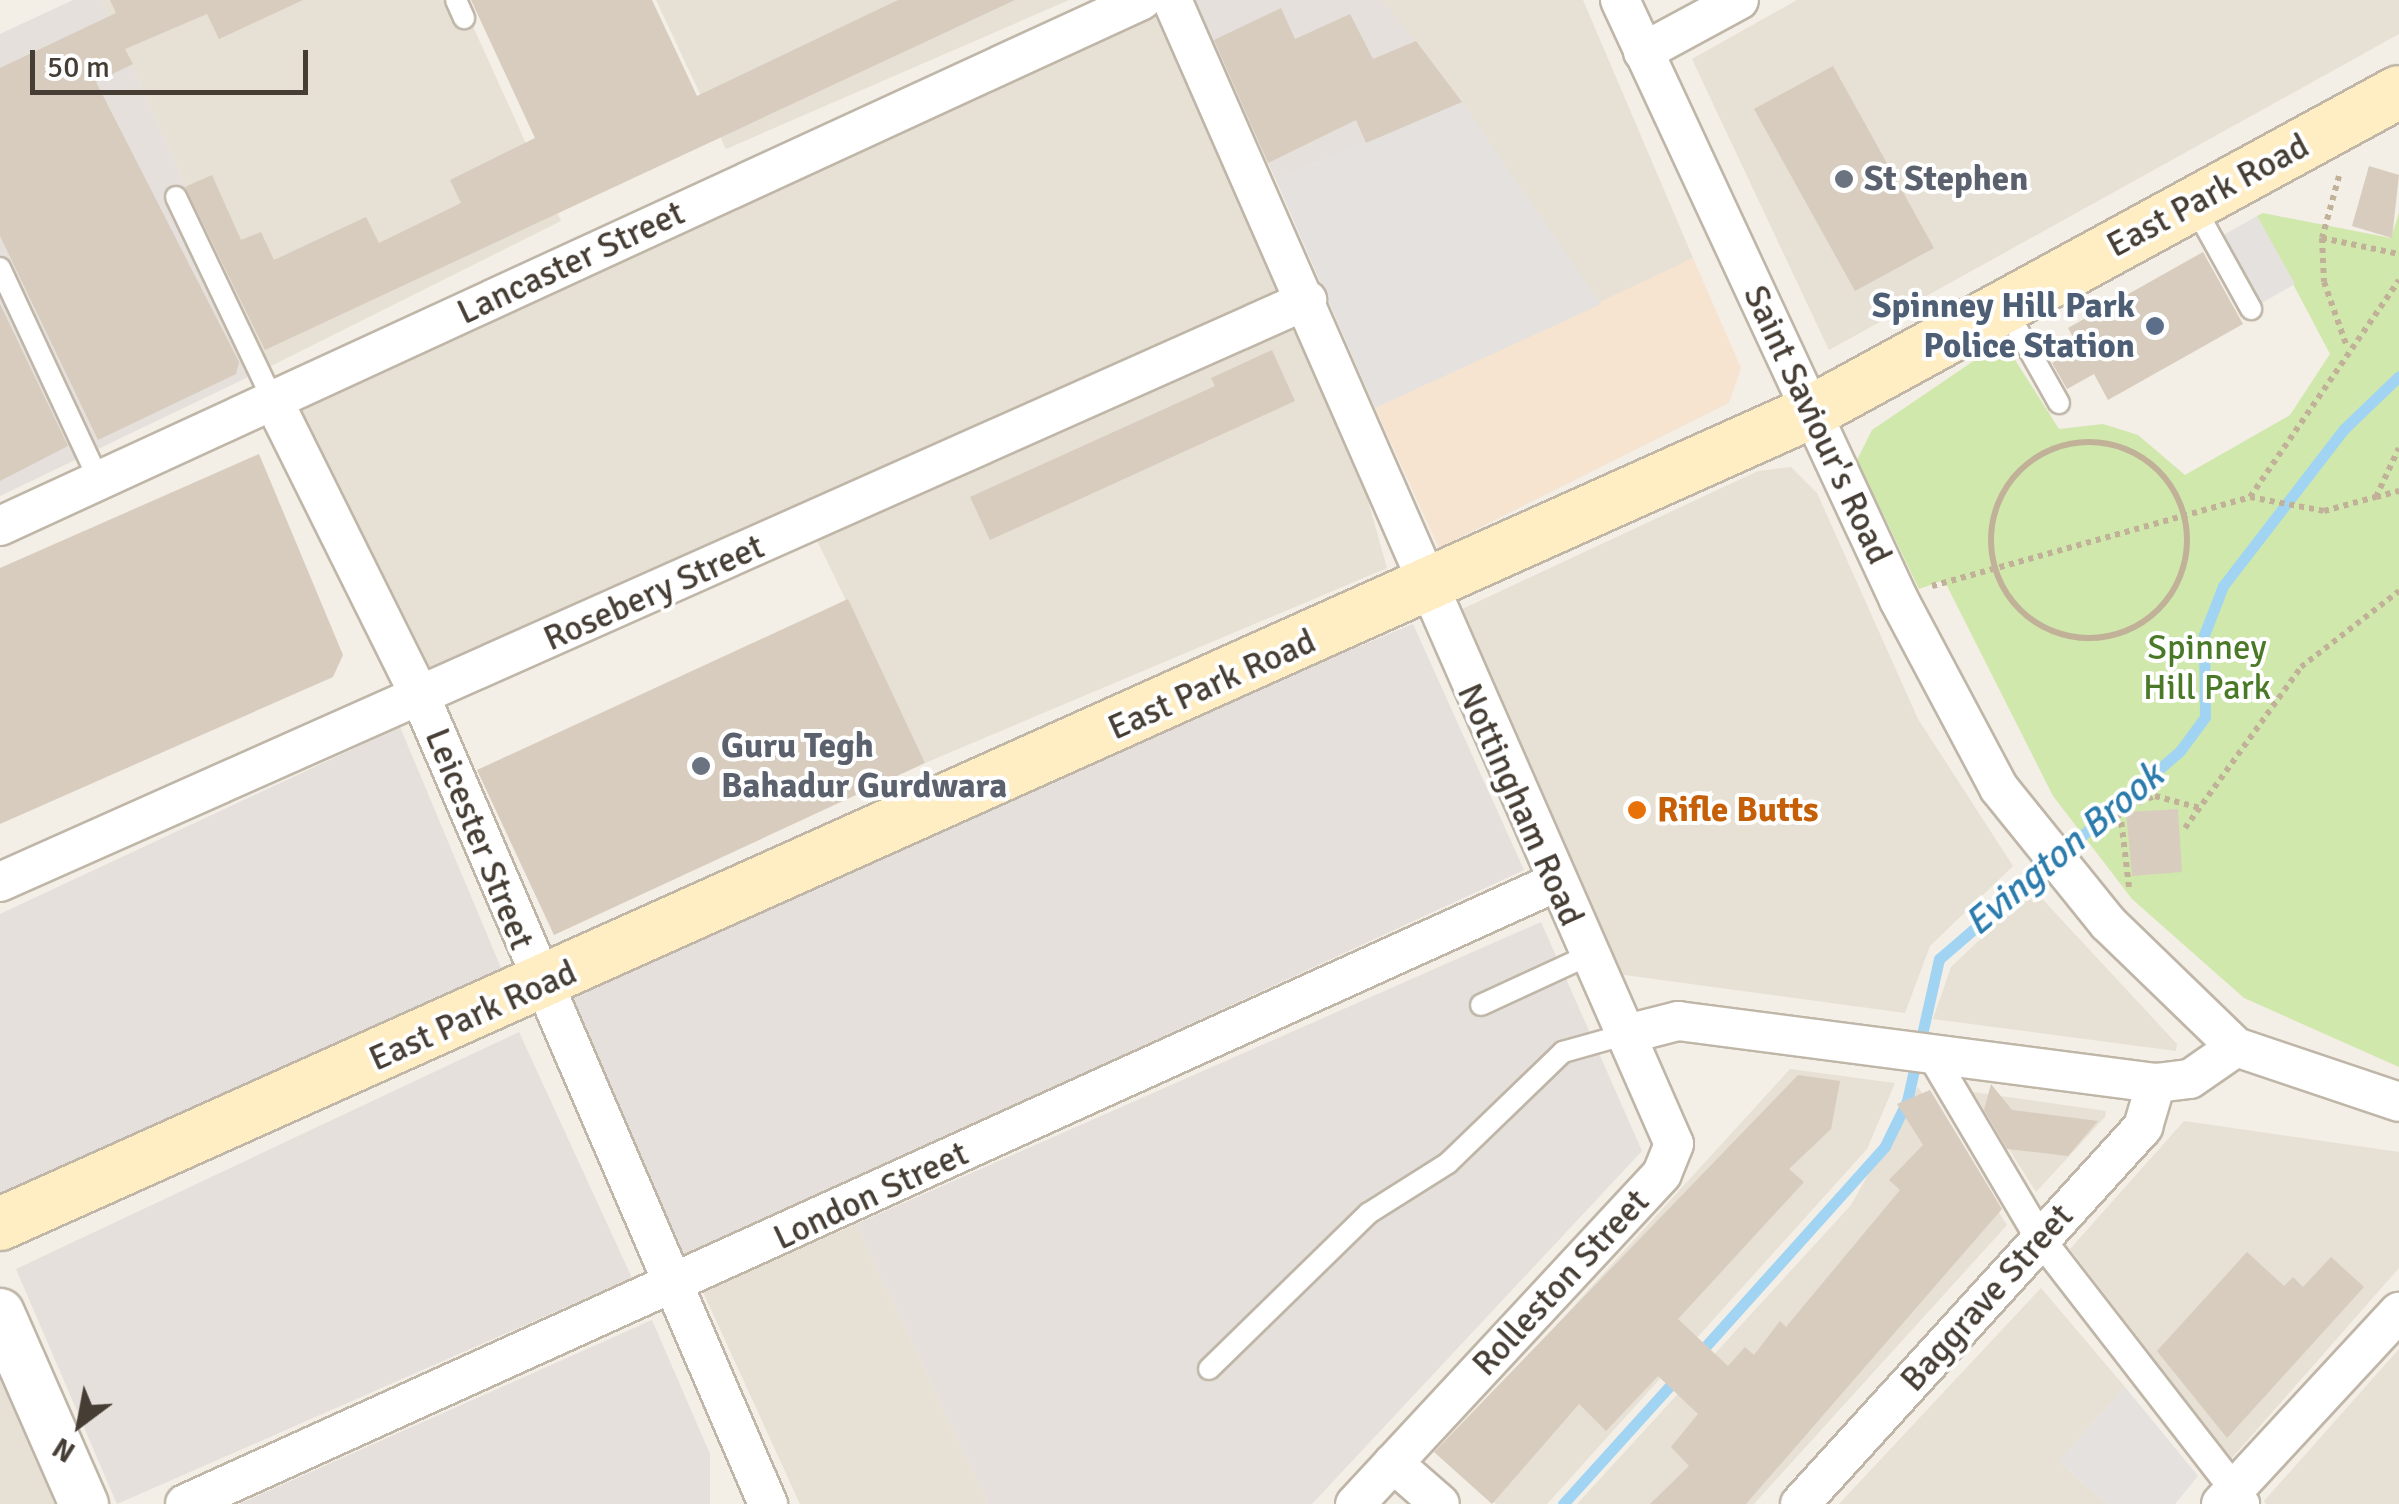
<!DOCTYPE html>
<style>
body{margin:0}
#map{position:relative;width:2399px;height:1504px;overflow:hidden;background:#f3eee6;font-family:Signika,sans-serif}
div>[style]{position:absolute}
.residential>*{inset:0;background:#e7e0d4}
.commercial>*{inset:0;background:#f6e4d0}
.industrial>*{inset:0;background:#e5e0db}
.green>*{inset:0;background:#d1e8ad}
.parking>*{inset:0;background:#e4e1de}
.stream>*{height:11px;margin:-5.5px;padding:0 5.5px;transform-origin:5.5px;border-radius:5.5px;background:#a0d4f2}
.building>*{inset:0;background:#d8ccbe}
.path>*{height:6px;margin-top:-3px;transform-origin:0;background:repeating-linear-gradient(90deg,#c1b199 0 5px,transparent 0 10px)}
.path>.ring{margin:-3px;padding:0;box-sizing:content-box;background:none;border:6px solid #c1b199;border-radius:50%}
.roads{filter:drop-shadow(2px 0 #bfb6a8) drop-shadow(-2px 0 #bfb6a8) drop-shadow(0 2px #bfb6a8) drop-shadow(0 -2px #bfb6a8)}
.service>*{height:20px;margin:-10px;padding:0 10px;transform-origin:10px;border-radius:10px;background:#fff}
.pedestrian>*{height:28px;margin:-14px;padding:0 14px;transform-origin:14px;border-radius:14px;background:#fff}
.minor>*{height:38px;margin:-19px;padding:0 19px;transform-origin:19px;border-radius:19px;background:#fff}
.tertiary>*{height:48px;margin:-24px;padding:0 24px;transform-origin:24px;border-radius:24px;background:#fff}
.secondary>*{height:52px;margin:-26px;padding:0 26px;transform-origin:26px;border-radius:26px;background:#ffeec4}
.dots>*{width:28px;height:28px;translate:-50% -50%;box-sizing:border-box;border:5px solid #fff;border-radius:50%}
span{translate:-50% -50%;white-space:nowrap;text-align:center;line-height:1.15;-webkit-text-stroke:8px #fff;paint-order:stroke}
.worship-label{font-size:35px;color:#5b616d;font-weight:700}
.left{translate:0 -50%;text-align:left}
.street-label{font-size:35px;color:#463e35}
.service-label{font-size:35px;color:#4e5e75;font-weight:700}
.right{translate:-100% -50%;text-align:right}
.park-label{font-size:35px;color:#4a7927}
.food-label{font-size:35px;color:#c56008;font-weight:700}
.water-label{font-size:38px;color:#2b7bac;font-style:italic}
.north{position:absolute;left:30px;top:1374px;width:100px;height:100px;-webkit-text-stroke:8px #fff;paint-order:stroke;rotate:212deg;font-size:28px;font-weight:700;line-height:40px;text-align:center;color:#463e35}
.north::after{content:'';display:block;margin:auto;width:35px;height:45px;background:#463e35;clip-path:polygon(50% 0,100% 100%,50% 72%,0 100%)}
.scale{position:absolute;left:30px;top:50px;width:278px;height:45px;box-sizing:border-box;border:5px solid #463e35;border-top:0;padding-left:12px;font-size:30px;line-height:35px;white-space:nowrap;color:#463e35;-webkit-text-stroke:8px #fff;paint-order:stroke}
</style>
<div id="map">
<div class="residential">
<i style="clip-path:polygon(102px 0,461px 0,561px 221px,269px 367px)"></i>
<i style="clip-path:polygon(656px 0,1069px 0,726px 149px)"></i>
<i style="clip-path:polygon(1172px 0,1318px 324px,1387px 568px,925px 763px,809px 524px,421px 698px,273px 400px)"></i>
<i style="clip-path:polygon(1383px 0,1583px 0,1693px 258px,1601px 304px)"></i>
<i style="clip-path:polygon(1797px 0,2399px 0,2399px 34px,1829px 350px,1692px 59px)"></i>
<i style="clip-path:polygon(1791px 467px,1817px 493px,1918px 719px,2013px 866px,1930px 946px,1905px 1013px,1617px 974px,1456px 612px,1758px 471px)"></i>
<i style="clip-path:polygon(2033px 889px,2177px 1044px,2176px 1051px,1933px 1019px,1951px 967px)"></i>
<i style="clip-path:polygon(1790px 1069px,1895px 1083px,1867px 1149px,1547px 1504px,1496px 1504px,1440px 1453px)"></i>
<i style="clip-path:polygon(1918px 1087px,2007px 1225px,1754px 1504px,1577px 1504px,1851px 1205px)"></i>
<i style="clip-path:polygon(1973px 1092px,2106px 1111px,2105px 1117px,2036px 1192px)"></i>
<i style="clip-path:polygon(2184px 1121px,2399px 1152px,2399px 1268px,2231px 1459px,2070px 1249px)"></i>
<i style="clip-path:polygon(856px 1224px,988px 1504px,800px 1504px,703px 1292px)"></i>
<i style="clip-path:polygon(2041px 1288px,2125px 1387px,2059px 1461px,2106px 1504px,1839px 1504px)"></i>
<i style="clip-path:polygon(0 1313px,84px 1504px,0 1504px)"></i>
<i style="clip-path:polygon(2399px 1349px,2399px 1504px,2266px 1504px,2264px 1501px)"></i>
</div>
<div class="commercial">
<i style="clip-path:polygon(1693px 258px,1741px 368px,1729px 403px,1439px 548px,1375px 408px)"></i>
</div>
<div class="industrial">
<i style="clip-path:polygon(73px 0,102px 0,269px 367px,0 496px,0 34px)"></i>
<i style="clip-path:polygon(1192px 0,1383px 0,1462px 102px,1276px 180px)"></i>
<i style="clip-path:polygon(1413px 624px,1524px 870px,685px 1257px,541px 987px)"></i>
<i style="clip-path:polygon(400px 727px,501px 968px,0 1201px,0 914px)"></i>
<i style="clip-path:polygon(1541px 922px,1642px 1151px,1312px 1504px,988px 1504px,856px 1224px)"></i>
<i style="clip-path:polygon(519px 1032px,632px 1278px,117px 1504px,16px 1269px)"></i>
<i style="clip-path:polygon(652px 1320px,710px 1454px,710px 1504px,239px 1504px)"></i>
</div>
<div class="green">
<i style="clip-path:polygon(2263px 213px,2391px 238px,2399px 213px,2399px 1067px,2244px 998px,2132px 899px,2053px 796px,1944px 580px,1919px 589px,1857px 460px,1872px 430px,2003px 341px,2059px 429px,2103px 424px,2138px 435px,2185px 475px,2290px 415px,2330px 354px,2257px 216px)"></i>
</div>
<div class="parking">
<i style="clip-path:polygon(1462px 102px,1601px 304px,1375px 408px,1276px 180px)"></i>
<i style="clip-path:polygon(2257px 216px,2295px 284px,2251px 309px,2213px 241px)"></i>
<i style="clip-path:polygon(2125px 1387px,2198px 1476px,2175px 1504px,2106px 1504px,2059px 1461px)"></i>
</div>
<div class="stream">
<i style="left:1696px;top:1357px;width:283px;rotate:-48.1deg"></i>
<i style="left:1885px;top:1146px;width:50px;rotate:-63.9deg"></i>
<i style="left:1907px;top:1101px;width:146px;rotate:-77.3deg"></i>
<i style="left:1939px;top:959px;width:318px;rotate:-40.8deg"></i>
<i style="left:2180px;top:751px;width:42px;rotate:-53.7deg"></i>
<i style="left:2205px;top:717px;width:82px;rotate:-90.7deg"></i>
<i style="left:2204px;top:635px;width:53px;rotate:-68.8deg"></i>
<i style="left:2223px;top:586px;width:198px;rotate:-52.4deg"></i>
<i style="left:2344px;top:429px;width:76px;rotate:-43.9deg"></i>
<i style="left:1563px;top:1504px;width:170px;rotate:-47.9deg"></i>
</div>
<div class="building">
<i style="clip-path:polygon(110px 0,303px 0,219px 39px,207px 14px,125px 49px,133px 64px,96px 82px,239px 362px,236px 374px,98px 440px,0 236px,0 68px,116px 13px)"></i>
<i style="clip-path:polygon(471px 0,652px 0,697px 96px,898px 0,1015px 0,265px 350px,185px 187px,212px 175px,241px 240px,261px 232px,274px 260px,366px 217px,379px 243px,461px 203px,450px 180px,535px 138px)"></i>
<i style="clip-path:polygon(1281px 8px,1295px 39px,1350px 14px,1373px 59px,1416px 41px,1462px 102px,1366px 143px,1356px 120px,1268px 163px,1214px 40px)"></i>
<i style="clip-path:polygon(1833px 66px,1934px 248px,1855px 291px,1754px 109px)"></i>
<i style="clip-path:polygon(2369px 166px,2399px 175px,2392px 238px,2352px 226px)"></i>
<i style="clip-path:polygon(2203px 252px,2243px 324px,2108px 400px,2094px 374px,2067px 389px,2052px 363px,2079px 348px,2068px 328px)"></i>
<i style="clip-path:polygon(0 304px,68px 446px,0 481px)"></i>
<i style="clip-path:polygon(1272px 350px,1295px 401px,990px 540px,970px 497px,1215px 386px,1211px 378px)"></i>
<i style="clip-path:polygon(259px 454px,343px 655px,333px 677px,0 824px,0 568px)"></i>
<i style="clip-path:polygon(848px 599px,925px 763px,554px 935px,477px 770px)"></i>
<i style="clip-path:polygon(2178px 809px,2182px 872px,2132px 876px,2126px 812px)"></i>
<i style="clip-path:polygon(1798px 1075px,1840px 1081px,1831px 1129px,1789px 1169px,1804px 1182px,1678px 1319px,1728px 1366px,1745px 1347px,1754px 1355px,1780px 1321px,1786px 1327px,1900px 1190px,1889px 1180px,1923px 1145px,1897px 1104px,1930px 1090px,2002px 1209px,1746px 1504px,1650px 1504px,1689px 1466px,1671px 1447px,1698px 1414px,1658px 1376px,1606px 1431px,1579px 1404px,1492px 1504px,1434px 1452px)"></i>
<i style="clip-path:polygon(1991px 1084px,2012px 1110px,2098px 1121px,2068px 1156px,2007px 1149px,1984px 1110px)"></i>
<i style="clip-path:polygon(2247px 1252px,2284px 1286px,2293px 1277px,2303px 1287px,2331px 1257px,2364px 1287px,2227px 1438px,2157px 1351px)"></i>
</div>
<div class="path">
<i style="left:2339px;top:176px;width:64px;rotate:105.3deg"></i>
<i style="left:2322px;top:238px;width:79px;rotate:11.7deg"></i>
<i style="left:2322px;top:238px;width:44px;rotate:87.4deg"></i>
<i style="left:2324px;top:282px;width:69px;rotate:70.5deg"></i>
<i class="ring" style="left:1991px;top:442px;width:190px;height:190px"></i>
<i style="left:2250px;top:497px;width:263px;rotate:-55.5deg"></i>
<i style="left:2376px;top:497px;width:24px;rotate:-15deg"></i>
<i style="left:1932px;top:586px;width:330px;rotate:-15.6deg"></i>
<i style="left:2250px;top:497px;width:75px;rotate:10.7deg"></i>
<i style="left:2324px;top:511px;width:54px;rotate:-15.1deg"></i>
<i style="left:2376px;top:497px;width:54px;rotate:-64.9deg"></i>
<i style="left:2146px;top:767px;width:30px;rotate:73deg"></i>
<i style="left:2155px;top:796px;width:47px;rotate:14.9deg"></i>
<i style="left:2185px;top:828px;width:198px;rotate:-54.2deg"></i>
<i style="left:2301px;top:667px;width:124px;rotate:-37.8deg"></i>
<i style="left:2129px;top:887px;width:78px;rotate:-96.7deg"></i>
<i style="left:2120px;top:810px;width:38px;rotate:-22deg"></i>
</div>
<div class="roads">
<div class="service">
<i style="left:456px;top:0;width:20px;rotate:66deg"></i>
<i style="left:176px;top:197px;width:225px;rotate:64.5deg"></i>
<i style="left:2194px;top:206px;width:118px;rotate:61deg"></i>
<i style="left:0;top:268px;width:234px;rotate:65deg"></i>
<i style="left:2006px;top:309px;width:108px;rotate:60.6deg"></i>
<i style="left:1481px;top:1005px;width:117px;rotate:-24.8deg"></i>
<i style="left:1209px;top:1369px;width:223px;rotate:-44.3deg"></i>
<i style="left:1369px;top:1213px;width:93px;rotate:-32.3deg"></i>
<i style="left:1448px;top:1163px;width:160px;rotate:-44deg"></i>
<i style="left:1563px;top:1052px;width:66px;rotate:-15.7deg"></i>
</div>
<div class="pedestrian">
<i style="left:1931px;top:1054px;width:216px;rotate:59.4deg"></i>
<i style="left:2041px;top:1240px;width:333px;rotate:52.2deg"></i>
</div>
<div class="minor">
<i style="left:1172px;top:0;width:1249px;rotate:66.31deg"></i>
<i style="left:1674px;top:1144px;width:32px;rotate:112deg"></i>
<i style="left:1662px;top:1174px;width:451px;rotate:132.9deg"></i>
<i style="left:1620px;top:0;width:662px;rotate:65.06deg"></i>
<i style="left:1899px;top:600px;width:213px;rotate:62deg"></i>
<i style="left:1999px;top:788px;width:174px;rotate:51.1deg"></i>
<i style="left:2108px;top:923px;width:178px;rotate:44.1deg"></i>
<i style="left:2236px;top:1047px;width:172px;rotate:18.6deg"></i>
<i style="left:1643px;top:52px;width:109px;rotate:-28.4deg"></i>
<i style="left:273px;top:400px;width:333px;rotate:63.6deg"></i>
<i style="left:421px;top:698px;width:878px;rotate:66.71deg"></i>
<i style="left:0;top:526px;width:1257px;rotate:-24.73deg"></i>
<i style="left:0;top:882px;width:1431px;rotate:-24deg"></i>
<i style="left:1627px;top:1034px;width:53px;rotate:-14.3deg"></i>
<i style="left:1678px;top:1021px;width:482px;rotate:7.4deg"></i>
<i style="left:2156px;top:1083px;width:34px;rotate:-7deg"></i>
<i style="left:2190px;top:1079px;width:56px;rotate:-34.8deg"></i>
<i style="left:1393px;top:1463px;width:62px;rotate:41.1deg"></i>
<i style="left:185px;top:1504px;width:1503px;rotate:-24.4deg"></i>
<i style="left:1800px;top:1504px;width:510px;rotate:-47.7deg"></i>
<i style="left:2143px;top:1127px;width:46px;rotate:-73.5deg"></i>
<i style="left:2221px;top:1504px;width:262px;rotate:-47.2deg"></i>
</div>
<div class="tertiary">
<i style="left:0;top:1313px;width:209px;rotate:66.3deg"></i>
</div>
<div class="secondary">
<i style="left:0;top:1224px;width:1985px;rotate:-24.15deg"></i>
<i style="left:1811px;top:412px;width:669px;rotate:-28.56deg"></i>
</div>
</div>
<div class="dots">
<i style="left:1844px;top:179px;background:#6b7280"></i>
<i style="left:2155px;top:326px;background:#5c6f8a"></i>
<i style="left:701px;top:766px;background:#6b7280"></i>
<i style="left:1637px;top:810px;background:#e8710a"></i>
</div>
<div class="worship-label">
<span class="left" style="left:1864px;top:179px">St Stephen</span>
<span class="left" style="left:721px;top:766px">Guru Tegh<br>Bahadur Gurdwara</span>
</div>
<div class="street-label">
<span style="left:2208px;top:196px;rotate:-28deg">East Park Road</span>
<span style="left:571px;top:263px;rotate:-25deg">Lancaster Street</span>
<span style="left:1817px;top:425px;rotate:65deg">Saint Saviour's Road</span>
<span style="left:654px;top:593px;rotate:-24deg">Rosebery Street</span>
<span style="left:1212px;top:685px;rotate:-24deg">East Park Road</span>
<span style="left:1520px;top:805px;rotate:66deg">Nottingham Road</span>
<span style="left:479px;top:839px;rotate:68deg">Leicester Street</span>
<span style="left:473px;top:1016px;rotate:-24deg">East Park Road</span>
<span style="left:871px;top:1196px;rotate:-25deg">London Street</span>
<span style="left:1561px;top:1283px;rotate:-47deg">Rolleston Street</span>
<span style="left:1987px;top:1298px;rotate:-48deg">Baggrave Street</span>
</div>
<div class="service-label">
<span class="right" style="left:2135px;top:326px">Spinney Hill Park<br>Police Station</span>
</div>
<div class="park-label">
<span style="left:2207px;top:668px">Spinney<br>Hill Park</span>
</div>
<div class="food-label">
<span class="left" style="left:1657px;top:810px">Rifle Butts</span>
</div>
<div class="water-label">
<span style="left:2064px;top:849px;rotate:-40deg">Evington Brook</span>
</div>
<div class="north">N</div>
<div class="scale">50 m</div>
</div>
